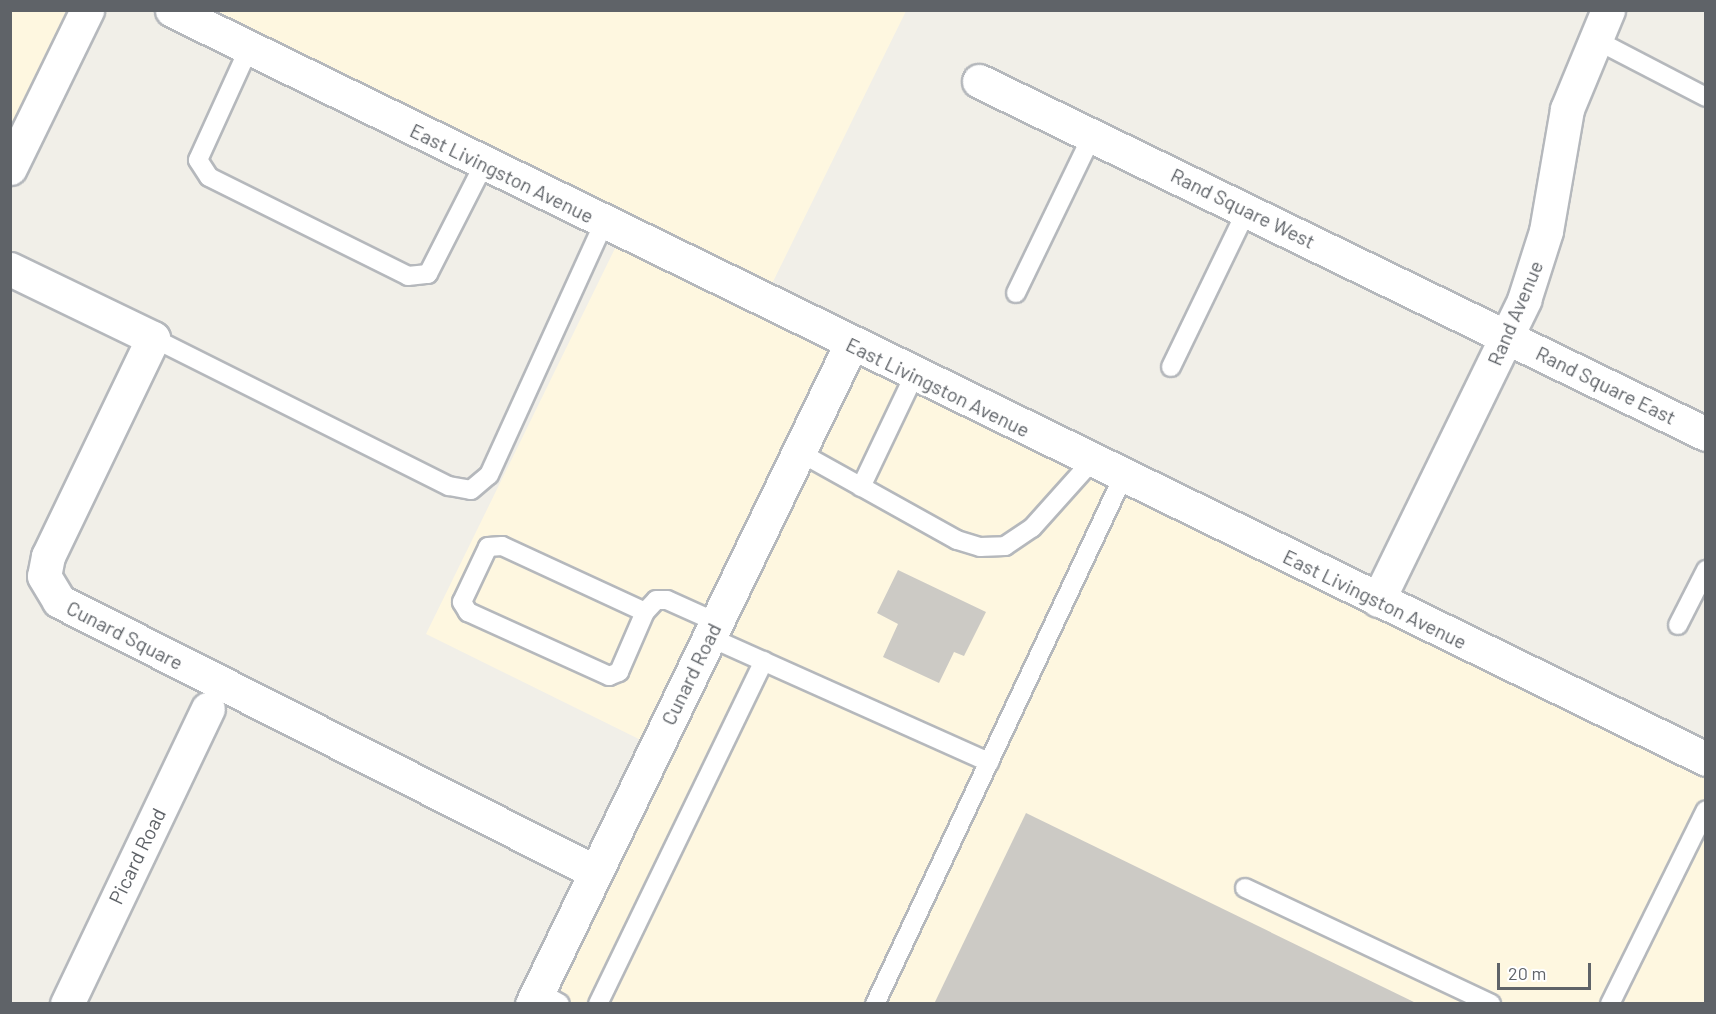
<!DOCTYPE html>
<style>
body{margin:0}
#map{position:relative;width:1716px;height:1014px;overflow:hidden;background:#f1efe8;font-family:Barlow,sans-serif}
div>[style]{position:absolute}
.commercial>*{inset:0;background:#fef7e0}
.building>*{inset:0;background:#cccac5}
.roads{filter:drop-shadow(2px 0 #b5b8bc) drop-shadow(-2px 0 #b5b8bc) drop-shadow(0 2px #b5b8bc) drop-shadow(0 -2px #b5b8bc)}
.lane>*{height:18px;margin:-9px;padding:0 9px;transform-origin:9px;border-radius:9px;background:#fff}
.street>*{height:33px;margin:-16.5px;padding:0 16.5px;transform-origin:16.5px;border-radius:16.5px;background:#fff}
.secondary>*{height:33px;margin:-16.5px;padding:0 16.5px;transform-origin:16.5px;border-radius:16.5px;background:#fff}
span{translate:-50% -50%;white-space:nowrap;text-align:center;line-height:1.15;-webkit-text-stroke:6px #fff;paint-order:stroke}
.street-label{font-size:20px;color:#5f6368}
.frame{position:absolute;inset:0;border:12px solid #5f6368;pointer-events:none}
.scale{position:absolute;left:1497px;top:963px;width:94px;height:27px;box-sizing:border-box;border:3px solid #5f6368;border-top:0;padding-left:8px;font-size:18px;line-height:21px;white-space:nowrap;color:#5f6368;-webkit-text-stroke:4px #fff;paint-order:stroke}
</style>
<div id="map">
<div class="commercial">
<i style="clip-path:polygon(11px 11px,82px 11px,11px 158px)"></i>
<i style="clip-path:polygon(187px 11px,906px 11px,764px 300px,1705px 758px,1705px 1003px,530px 1003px,655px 747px,426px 634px,624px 230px)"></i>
</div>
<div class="building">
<i style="clip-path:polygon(898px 570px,986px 612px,964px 656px,954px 652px,939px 683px,883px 657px,898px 624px,877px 613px)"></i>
<i style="clip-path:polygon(1026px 813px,1418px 1004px,934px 1004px)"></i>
</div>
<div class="roads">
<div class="lane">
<i style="left:1594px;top:39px;width:126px;rotate:27.4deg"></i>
<i style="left:249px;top:48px;width:123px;rotate:114.5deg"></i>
<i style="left:198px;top:160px;width:20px;rotate:57deg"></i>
<i style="left:209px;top:177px;width:222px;rotate:26.4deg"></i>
<i style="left:408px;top:276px;width:20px;rotate:-6deg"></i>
<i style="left:428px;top:274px;width:123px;rotate:-63deg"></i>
<i style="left:1016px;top:293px;width:174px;rotate:-64.2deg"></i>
<i style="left:153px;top:338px;width:331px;rotate:26.6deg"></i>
<i style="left:449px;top:486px;width:22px;rotate:10deg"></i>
<i style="left:471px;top:490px;width:23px;rotate:-40deg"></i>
<i style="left:489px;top:475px;width:277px;rotate:-65.5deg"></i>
<i style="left:1171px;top:367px;width:174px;rotate:-64.2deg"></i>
<i style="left:799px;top:452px;width:181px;rotate:29.1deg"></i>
<i style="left:957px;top:540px;width:24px;rotate:17deg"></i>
<i style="left:980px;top:547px;width:25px;rotate:-2deg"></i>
<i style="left:1005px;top:546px;width:32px;rotate:-34deg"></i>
<i style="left:1032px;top:528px;width:89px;rotate:-48.2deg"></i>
<i style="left:861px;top:487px;width:123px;rotate:-64.5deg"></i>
<i style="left:645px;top:612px;width:157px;rotate:-155.2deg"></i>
<i style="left:502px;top:546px;width:14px;rotate:176deg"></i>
<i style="left:488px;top:547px;width:61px;rotate:115.3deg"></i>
<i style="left:462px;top:602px;width:12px;rotate:59deg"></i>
<i style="left:468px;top:612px;width:155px;rotate:24.4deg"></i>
<i style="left:609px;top:676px;width:11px;rotate:-22deg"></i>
<i style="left:619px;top:672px;width:65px;rotate:-66.6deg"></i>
<i style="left:645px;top:612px;width:16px;rotate:-47deg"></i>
<i style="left:656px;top:600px;width:11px"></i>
<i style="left:667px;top:600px;width:54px;rotate:24.2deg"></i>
<i style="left:1678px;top:625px;width:62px;rotate:-63deg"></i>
<i style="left:709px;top:637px;width:307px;rotate:24.1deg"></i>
<i style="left:1245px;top:888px;width:272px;rotate:25.2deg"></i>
<i style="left:537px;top:991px;width:26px;rotate:29deg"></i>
<i style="left:598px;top:1004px;width:381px;rotate:-64.2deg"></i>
<i style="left:875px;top:1004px;width:582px;rotate:-64.8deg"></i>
<i style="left:1610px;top:1004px;width:216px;rotate:-63.7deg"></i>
</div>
<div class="street">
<i style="left:979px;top:81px;width:808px;rotate:25.9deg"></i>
<i style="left:10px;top:168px;width:176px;rotate:-64deg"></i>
<i style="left:10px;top:269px;width:159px;rotate:25.8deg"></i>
<i style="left:153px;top:338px;width:242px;rotate:115.7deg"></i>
<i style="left:48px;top:556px;width:20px;rotate:101deg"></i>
<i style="left:44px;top:576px;width:29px;rotate:59deg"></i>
<i style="left:59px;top:601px;width:601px;rotate:26.82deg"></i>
<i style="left:1378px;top:600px;width:334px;rotate:-64deg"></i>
<i style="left:1524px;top:300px;width:72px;rotate:-72.3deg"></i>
<i style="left:1546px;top:231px;width:124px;rotate:-80.2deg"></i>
<i style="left:1567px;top:109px;width:107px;rotate:-67.5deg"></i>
<i style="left:67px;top:1004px;width:327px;rotate:-64.5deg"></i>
<i style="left:532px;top:1004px;width:733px;rotate:-64.2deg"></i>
</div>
<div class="secondary">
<i style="left:172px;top:10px;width:1707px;rotate:26.02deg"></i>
</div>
</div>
<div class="street-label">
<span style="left:502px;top:173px;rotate:26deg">East Livingston Avenue</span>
<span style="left:1243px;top:208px;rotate:26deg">Rand Square West</span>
<span style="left:1515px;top:313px;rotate:-67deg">Rand Avenue</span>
<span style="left:1606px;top:385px;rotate:26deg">Rand Square East</span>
<span style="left:938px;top:387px;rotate:26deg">East Livingston Avenue</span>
<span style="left:1375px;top:599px;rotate:26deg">East Livingston Avenue</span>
<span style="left:125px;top:635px;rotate:27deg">Cunard Square</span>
<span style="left:691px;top:674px;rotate:-64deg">Cunard Road</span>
<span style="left:137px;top:856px;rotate:-64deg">Picard Road</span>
</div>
<div class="frame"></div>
<div class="scale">20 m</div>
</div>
